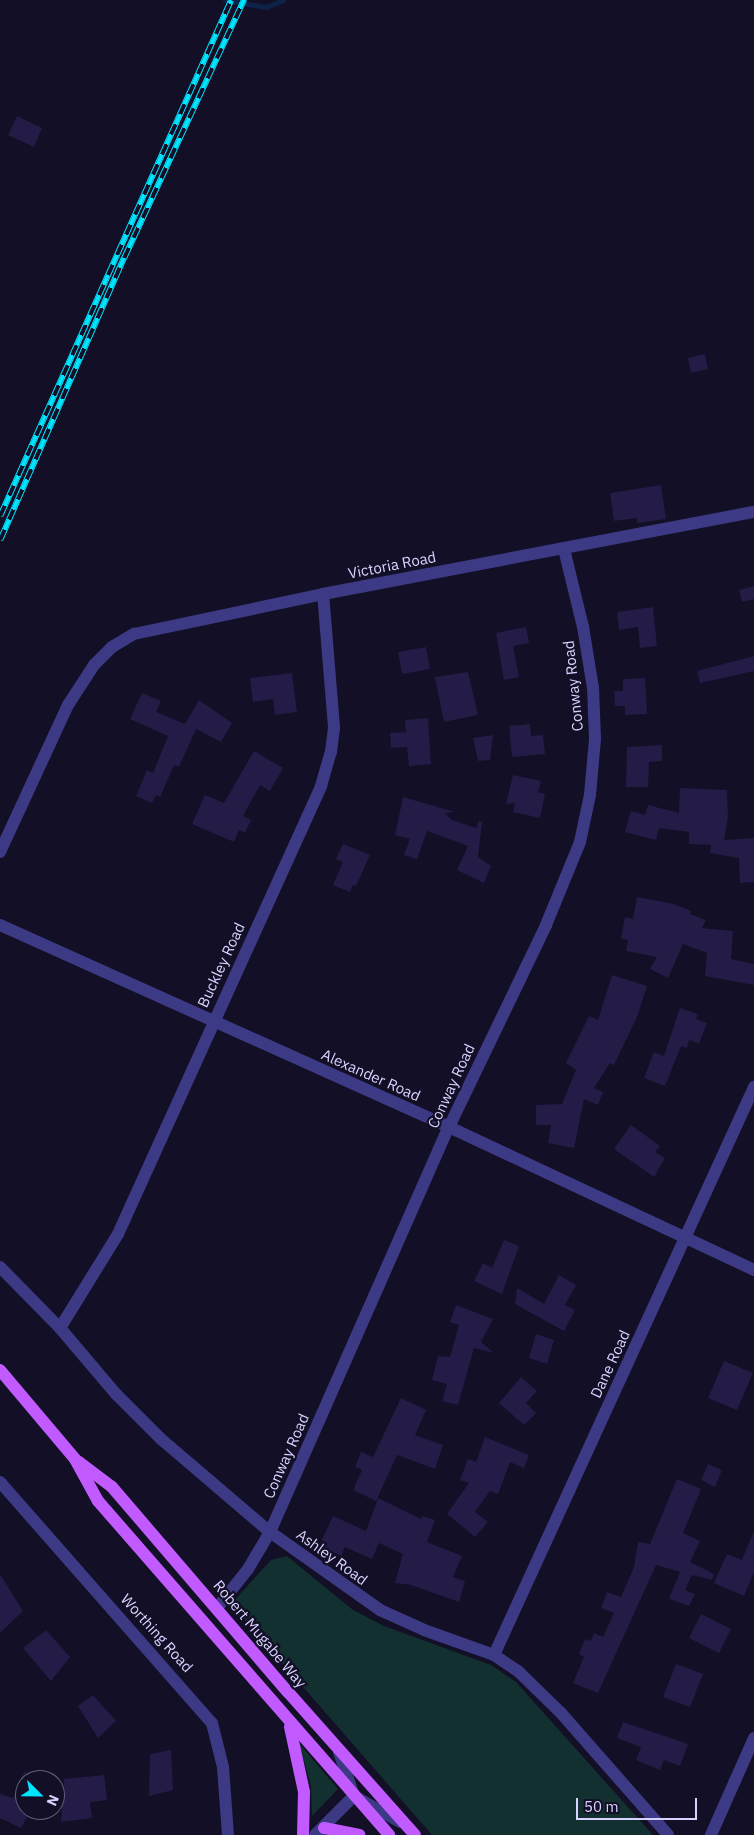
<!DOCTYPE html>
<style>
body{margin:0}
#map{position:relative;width:754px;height:1835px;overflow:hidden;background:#130f26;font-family:"IBM Plex Sans",sans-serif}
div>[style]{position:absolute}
.green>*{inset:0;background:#12302f}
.stream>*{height:5px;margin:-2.5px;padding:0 2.5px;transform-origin:2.5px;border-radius:2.5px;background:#0c2248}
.building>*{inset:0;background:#241b47}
.minor>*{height:12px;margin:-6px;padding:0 6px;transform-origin:6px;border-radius:6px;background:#3d3a85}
.major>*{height:12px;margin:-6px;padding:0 6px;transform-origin:6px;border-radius:6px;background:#c25bff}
.rail>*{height:5.5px;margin-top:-2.75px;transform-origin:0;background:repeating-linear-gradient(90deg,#130f26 0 11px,#00e5ff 0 22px);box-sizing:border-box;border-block:1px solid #00e5ff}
span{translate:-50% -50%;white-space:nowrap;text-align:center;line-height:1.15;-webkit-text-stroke:4.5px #130f26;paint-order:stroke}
.street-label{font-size:15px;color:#d9d4ff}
.north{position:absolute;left:15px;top:1770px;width:50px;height:50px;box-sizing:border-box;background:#130f26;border:1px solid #625e7d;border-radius:50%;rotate:113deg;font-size:14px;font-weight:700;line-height:20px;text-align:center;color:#d9d4ff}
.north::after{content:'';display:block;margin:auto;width:18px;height:22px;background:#00e5ff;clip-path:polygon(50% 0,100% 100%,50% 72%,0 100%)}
.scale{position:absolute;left:576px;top:1798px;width:121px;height:22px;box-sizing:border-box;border:2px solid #d9d4ff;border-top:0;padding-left:6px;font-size:15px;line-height:18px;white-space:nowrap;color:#d9d4ff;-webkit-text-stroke:4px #130f26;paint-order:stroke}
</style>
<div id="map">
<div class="green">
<i style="clip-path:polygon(287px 1556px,353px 1610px,384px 1626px,491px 1665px,516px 1682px,653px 1835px,432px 1835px,231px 1604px,271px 1560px)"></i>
<i style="clip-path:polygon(299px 1743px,338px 1789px,312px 1816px,311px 1786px)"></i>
</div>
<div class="stream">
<i style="left:225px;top:0;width:42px;rotate:9.7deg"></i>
<i style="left:266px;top:7px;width:18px;rotate:-22deg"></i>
</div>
<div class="building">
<i style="clip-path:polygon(17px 116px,42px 128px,34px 147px,8px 135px)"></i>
<i style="clip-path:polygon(705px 354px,708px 369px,691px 373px,688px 358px)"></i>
<i style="clip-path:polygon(661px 485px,666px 519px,637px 523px,637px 518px,614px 521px,610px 493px)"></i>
<i style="clip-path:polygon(754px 586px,754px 599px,742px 602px,739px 590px)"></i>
<i style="clip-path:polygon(653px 607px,657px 646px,640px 648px,638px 627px,619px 630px,617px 612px)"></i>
<i style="clip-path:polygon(526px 627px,529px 643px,513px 646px,519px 677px,504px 680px,496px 633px)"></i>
<i style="clip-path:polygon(426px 647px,430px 669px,402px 674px,398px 652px)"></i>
<i style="clip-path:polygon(754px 656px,754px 671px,700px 683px,697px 671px)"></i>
<i style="clip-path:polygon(468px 672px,478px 715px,444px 722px,435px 677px)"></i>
<i style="clip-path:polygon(292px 673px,297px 712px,275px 715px,273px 699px,253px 702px,250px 678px)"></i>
<i style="clip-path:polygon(645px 678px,647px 714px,625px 715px,625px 706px,615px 706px,614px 691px,623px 691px,623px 679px)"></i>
<i style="clip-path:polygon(142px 693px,161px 701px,156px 712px,185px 724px,199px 700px,232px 723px,221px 742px,196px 729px,179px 767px,174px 765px,160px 797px,156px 795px,152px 803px,136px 796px,147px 770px,153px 773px,168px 736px,130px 719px)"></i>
<i style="clip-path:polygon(428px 718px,431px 764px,409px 766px,407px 747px,391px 748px,390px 733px,406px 732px,405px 720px)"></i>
<i style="clip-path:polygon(530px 724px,531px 736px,543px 735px,545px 754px,512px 757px,509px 726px)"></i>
<i style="clip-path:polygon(493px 735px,490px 760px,478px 761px,473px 738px)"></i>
<i style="clip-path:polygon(662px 745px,662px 761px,649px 762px,648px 787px,626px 787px,627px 747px)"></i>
<i style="clip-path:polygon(254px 751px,283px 768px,270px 791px,260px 785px,243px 816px,251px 820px,245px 833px,239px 830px,234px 842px,192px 824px,205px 795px,224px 803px)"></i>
<i style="clip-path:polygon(513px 775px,541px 781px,538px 792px,545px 794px,540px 818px,513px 812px,515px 803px,506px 804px)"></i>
<i style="clip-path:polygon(680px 788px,727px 790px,728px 817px,724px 840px,754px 838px,754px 882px,740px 883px,739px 858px,710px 853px,711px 845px,689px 844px,689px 832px,659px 828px,656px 840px,625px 832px,631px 811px,645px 815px,648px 805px,679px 813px)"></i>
<i style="clip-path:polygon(403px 797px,455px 812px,445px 813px,452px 820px,476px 828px,479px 821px,482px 822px,478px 857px,491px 866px,484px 883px,457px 870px,468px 846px,427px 831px,417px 859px,404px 855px,410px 839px,395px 835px)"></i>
<i style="clip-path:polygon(343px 844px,370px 855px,356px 886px,353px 885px,350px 892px,333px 885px,343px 862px,336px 859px)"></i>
<i style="clip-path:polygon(637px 897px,674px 904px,691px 911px,690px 914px,706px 920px,702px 928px,733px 931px,731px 959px,754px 964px,754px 985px,705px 976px,707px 953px,683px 944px,668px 978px,650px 969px,657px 957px,626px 951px,628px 940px,621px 939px,625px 917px,633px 919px)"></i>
<i style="clip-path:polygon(612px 975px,647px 986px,637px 1017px,614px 1065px,610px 1063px,594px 1088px,603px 1092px,598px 1105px,584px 1099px,574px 1148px,548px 1143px,551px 1125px,536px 1125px,536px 1105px,562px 1104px,576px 1070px,566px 1063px,589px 1016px,598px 1020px)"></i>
<i style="clip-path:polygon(680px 1008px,698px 1014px,696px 1019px,707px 1023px,699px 1044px,689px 1040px,687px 1048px,681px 1046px,665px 1086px,644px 1078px,654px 1052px,664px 1056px)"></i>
<i style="clip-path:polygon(631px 1125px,660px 1146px,655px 1152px,665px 1158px,654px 1177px,614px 1149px)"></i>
<i style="clip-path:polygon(504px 1240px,519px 1246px,502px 1294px,474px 1281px,483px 1263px,492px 1268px)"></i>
<i style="clip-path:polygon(559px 1275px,576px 1285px,565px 1305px,575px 1310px,564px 1331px,515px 1304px,517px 1288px,544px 1304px)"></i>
<i style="clip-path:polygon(456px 1305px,493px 1319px,481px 1342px,494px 1353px,474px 1348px,458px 1405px,442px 1401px,447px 1384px,432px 1380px,438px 1356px,450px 1357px,459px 1325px,450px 1322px)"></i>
<i style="clip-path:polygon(536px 1334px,554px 1340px,547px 1364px,529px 1358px)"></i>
<i style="clip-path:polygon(724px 1361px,753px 1373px,737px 1410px,708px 1398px)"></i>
<i style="clip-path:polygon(521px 1377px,537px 1391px,526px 1403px,536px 1413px,524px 1425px,499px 1403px)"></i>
<i style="clip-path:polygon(401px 1398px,426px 1410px,415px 1435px,443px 1445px,435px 1469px,397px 1455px,376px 1501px,353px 1490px,362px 1470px,355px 1467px,361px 1452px,373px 1457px)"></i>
<i style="clip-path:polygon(485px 1437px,529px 1455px,524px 1468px,510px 1462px,498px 1494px,490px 1491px,475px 1512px,488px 1522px,475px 1537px,447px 1514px,469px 1483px,460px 1480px,468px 1459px,476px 1462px)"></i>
<i style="clip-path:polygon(708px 1464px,722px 1470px,715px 1487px,701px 1480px)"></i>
<i style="clip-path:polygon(677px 1479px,701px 1489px,683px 1533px,700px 1541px,690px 1562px,714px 1574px,712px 1580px,692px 1575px,685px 1590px,695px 1594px,689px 1606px,669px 1599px,680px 1572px,656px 1565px,598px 1693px,573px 1683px,584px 1657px,579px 1654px,585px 1639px,591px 1641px,594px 1633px,603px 1637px,614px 1613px,601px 1608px,607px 1592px,621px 1597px,634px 1567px,638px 1542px,650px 1544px)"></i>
<i style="clip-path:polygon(378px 1498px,421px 1519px,422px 1516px,435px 1520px,427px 1542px,462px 1556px,453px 1577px,465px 1581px,459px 1602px,411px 1585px,395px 1583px,403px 1554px,379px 1543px,372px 1559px,345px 1547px,341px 1556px,319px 1546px,333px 1516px,366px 1531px)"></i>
<i style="clip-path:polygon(754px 1531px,754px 1572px,744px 1596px,714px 1583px,727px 1554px,742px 1560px)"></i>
<i style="clip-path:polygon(0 1574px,23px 1611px,0 1633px)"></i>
<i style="clip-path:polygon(701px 1614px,731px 1629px,719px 1653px,689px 1638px)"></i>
<i style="clip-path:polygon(46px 1630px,70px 1657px,51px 1681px,23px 1648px)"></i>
<i style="clip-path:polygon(676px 1664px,703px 1674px,690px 1707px,663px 1697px)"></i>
<i style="clip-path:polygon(93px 1695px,116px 1721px,98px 1738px,78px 1706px)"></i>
<i style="clip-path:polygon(623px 1722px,688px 1744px,680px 1766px,664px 1760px,660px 1770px,636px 1760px,641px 1747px,617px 1738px)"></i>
<i style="clip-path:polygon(171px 1750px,173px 1790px,149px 1796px,150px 1754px)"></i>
<i style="clip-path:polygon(25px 1770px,25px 1810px,31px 1810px,21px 1828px,0 1818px,0 1794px,13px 1798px)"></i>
<i style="clip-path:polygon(104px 1775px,107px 1800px,90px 1802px,92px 1818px,61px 1822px,64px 1779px)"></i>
</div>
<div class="minor">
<i style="left:0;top:852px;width:162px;rotate:-65.2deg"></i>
<i style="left:68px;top:705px;width:48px;rotate:-57deg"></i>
<i style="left:94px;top:665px;width:25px;rotate:-45deg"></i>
<i style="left:112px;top:647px;width:26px;rotate:-31deg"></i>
<i style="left:134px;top:634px;width:193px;rotate:-11.9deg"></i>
<i style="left:323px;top:594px;width:439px;rotate:-10.8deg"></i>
<i style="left:0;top:925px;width:492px;rotate:24.2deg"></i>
<i style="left:449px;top:1127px;width:337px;rotate:25.1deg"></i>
<i style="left:0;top:1267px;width:86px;rotate:45.5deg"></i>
<i style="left:60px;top:1328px;width:87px;rotate:49.7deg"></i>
<i style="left:116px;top:1394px;width:64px;rotate:45deg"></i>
<i style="left:161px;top:1439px;width:143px;rotate:40.5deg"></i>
<i style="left:270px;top:1532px;width:135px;rotate:35.3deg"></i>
<i style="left:380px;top:1610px;width:48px;rotate:24.4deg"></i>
<i style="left:424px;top:1630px;width:74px;rotate:19.7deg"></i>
<i style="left:494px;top:1655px;width:30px;rotate:34deg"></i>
<i style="left:519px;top:1672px;width:59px;rotate:44.3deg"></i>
<i style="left:561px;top:1713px;width:162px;rotate:48.7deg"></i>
<i style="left:60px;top:1328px;width:110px;rotate:-58.3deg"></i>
<i style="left:118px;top:1234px;width:492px;rotate:-65.6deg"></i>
<i style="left:321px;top:786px;width:35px;rotate:-74deg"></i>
<i style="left:331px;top:752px;width:25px;rotate:-83deg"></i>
<i style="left:334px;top:727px;width:133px;rotate:-94.7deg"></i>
<i style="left:0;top:1482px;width:321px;rotate:48.7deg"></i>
<i style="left:212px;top:1723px;width:45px;rotate:76deg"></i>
<i style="left:223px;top:1767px;width:68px;rotate:85.8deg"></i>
<i style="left:217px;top:1608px;width:50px;rotate:-51.5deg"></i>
<i style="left:248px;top:1569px;width:43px;rotate:-59.3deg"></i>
<i style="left:270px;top:1532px;width:443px;rotate:-66.2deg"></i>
<i style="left:449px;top:1127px;width:224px;rotate:-64.3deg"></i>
<i style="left:546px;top:925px;width:90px;rotate:-67.7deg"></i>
<i style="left:580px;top:842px;width:48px;rotate:-78deg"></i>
<i style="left:590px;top:795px;width:56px;rotate:-84.9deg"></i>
<i style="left:595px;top:739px;width:51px;rotate:-92.2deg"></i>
<i style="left:593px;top:688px;width:62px;rotate:-99.3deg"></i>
<i style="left:583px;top:627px;width:80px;rotate:-103.7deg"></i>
<i style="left:494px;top:1655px;width:625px;rotate:-65.4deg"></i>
<i style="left:339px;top:1752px;width:46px;rotate:71.2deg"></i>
<i style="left:354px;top:1796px;width:53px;rotate:29.5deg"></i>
<i style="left:315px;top:1835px;width:55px;rotate:-45deg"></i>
<i style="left:711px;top:1835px;width:106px;rotate:-66.1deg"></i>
</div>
<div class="major">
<i style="left:0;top:1370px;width:116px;rotate:49.9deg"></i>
<i style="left:75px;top:1459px;width:48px;rotate:61.3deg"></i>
<i style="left:98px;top:1501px;width:443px;rotate:48.9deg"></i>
<i style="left:79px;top:1462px;width:41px;rotate:37.1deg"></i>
<i style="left:112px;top:1487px;width:270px;rotate:49.4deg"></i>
<i style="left:288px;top:1692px;width:191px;rotate:48.4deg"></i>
<i style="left:290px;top:1727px;width:66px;rotate:77.8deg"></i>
<i style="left:304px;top:1792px;width:43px;rotate:91.3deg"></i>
<i style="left:324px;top:1828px;width:36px;rotate:11deg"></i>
</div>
<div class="rail">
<i style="left:0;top:516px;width:565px;rotate:-65.88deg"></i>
<i style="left:0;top:540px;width:308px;rotate:-66.3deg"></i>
<i style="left:124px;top:258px;width:285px;rotate:-65.1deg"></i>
</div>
<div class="street-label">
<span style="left:392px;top:565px;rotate:-11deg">Victoria Road</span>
<span style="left:573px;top:686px;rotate:-96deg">Conway Road</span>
<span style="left:221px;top:965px;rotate:-65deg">Buckley Road</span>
<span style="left:371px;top:1075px;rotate:24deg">Alexander Road</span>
<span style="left:451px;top:1086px;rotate:-65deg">Conway Road</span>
<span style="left:610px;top:1364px;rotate:-65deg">Dane Road</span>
<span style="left:286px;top:1456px;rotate:-66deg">Conway Road</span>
<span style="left:332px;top:1557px;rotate:36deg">Ashley Road</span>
<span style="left:157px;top:1633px;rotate:48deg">Worthing Road</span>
<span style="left:260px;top:1634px;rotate:50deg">Robert Mugabe Way</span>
</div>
<div class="north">N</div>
<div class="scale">50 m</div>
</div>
